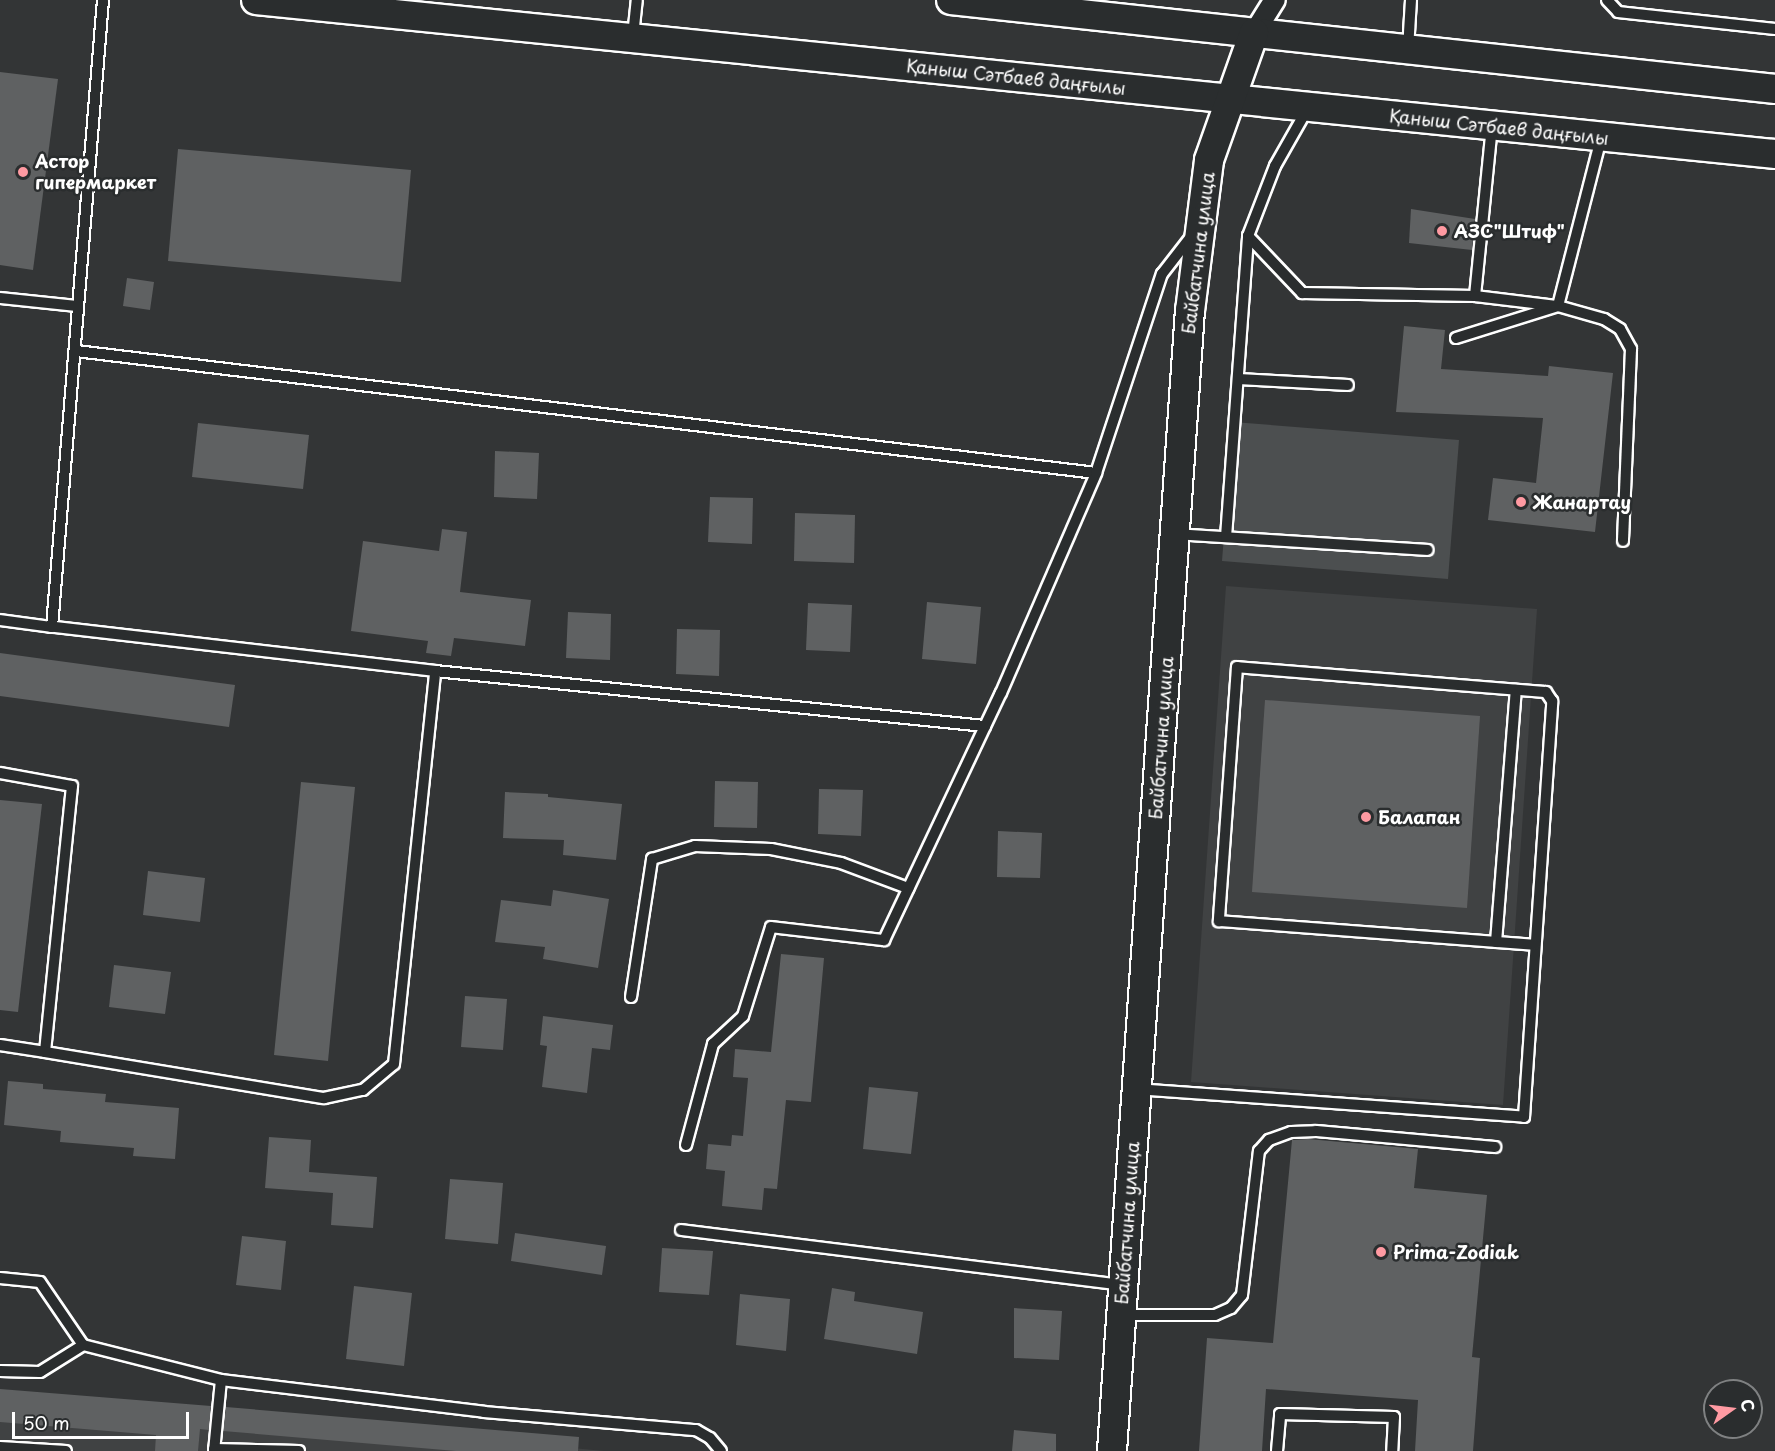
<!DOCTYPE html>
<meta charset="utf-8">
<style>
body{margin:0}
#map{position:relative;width:1775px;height:1451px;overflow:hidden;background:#333536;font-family:"Playpen Sans",sans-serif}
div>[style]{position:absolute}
.built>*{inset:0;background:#404243}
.green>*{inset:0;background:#4c4f50}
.building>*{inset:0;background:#5f6162}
.roads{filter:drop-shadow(2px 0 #fff) drop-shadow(-2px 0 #fff) drop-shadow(0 2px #fff) drop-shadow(0 -2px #fff)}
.lane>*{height:10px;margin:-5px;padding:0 5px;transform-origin:5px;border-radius:5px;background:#2a2d2e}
.street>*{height:20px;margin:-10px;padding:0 10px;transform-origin:10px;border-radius:10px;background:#2a2d2e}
.secondary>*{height:28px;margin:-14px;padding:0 14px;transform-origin:14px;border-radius:14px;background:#2a2d2e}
.dots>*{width:16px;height:16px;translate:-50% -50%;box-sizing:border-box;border:3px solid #2a2d2e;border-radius:50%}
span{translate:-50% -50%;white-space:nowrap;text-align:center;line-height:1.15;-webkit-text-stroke:5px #2a2d2e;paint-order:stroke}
.street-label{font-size:18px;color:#fff}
.poi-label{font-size:18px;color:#fff;font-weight:700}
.left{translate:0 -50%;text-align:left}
.north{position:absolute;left:1703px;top:1379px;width:60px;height:60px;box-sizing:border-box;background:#2a2d2e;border:2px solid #7f8182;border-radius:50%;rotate:76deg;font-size:16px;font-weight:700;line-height:24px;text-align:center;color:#fff}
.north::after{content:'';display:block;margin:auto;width:21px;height:27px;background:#ff9aa2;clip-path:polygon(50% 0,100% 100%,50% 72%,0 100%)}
.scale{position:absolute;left:12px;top:1412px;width:177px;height:27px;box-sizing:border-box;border:3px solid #fff;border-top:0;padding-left:8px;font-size:18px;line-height:21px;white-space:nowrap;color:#fff;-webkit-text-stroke:4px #2a2d2e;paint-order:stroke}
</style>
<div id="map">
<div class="built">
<i style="clip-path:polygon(1226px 586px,1537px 609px,1503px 1105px,1191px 1082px)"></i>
<i style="clip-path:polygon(0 1394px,604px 1451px,0 1451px)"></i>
</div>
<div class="green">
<i style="clip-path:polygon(1233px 422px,1459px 440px,1448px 579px,1222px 561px)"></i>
</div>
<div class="building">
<i style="clip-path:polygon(0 72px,58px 79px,33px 270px,0 265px)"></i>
<i style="clip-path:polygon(178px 149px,411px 170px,401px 282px,168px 261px)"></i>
<i style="clip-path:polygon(1411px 209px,1475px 219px,1472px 250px,1409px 243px)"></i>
<i style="clip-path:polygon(127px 278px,154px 282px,150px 310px,123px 306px)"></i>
<i style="clip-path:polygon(1404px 326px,1445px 330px,1441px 369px,1548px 376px,1549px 366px,1613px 373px,1595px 532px,1488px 520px,1493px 478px,1536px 483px,1543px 418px,1396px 412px)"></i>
<i style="clip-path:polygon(198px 423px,309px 435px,303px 489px,192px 477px)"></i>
<i style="clip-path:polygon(495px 451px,539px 453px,537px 499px,494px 497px)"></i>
<i style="clip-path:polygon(710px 497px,753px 498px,752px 544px,708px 542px)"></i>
<i style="clip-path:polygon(795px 513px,855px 515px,854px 563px,794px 561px)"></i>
<i style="clip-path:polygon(442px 529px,467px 532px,460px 592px,531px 600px,525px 646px,454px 638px,451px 656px,426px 653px,428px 641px,351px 631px,363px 541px,439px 551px)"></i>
<i style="clip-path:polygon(927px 602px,981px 607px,976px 664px,922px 659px)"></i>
<i style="clip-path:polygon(808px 603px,852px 605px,850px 652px,806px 650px)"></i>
<i style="clip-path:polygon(568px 612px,611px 614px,610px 660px,566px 658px)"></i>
<i style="clip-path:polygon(677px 629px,720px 630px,719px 676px,676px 674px)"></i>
<i style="clip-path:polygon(0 653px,235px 685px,229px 727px,0 696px)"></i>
<i style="clip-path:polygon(1265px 700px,1480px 716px,1467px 908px,1252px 892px)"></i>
<i style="clip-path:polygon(715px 781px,758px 782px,757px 828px,714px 827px)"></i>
<i style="clip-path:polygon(301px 782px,355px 787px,328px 1061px,274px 1055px)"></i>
<i style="clip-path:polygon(819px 789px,863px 790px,861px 836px,818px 834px)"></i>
<i style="clip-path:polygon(505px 792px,548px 794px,548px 797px,622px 804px,616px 860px,563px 855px,564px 840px,503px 838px)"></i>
<i style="clip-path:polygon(0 800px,42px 804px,18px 1012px,0 1010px)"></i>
<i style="clip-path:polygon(998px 831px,1042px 833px,1040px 878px,997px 877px)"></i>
<i style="clip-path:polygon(148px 871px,205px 878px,200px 922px,143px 915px)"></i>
<i style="clip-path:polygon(553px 890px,609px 899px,598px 968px,543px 959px,545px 947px,495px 942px,501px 900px,551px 906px)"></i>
<i style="clip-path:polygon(781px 954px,824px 958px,811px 1102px,786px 1100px,777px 1189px,764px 1188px,762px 1210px,722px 1206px,725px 1171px,706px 1169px,708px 1144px,731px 1146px,732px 1135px,743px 1136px,748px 1078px,733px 1077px,735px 1049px,771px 1052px)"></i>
<i style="clip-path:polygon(114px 965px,171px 972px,165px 1014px,109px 1007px)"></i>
<i style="clip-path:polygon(465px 996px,507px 999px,503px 1050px,461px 1047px)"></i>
<i style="clip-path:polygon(543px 1016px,613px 1025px,610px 1050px,592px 1048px,587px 1093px,542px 1087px,547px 1046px,540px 1045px)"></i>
<i style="clip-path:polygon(8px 1081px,43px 1084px,43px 1089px,106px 1094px,105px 1102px,179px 1108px,175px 1159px,133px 1156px,134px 1148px,60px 1142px,61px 1131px,4px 1125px)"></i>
<i style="clip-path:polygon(869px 1087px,918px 1092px,911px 1154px,863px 1149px)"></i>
<i style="clip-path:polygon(269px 1137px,311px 1140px,309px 1172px,377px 1177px,373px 1228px,331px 1225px,333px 1193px,265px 1188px)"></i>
<i style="clip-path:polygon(1308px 1139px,1418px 1149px,1414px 1188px,1487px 1195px,1472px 1357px,1480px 1358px,1473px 1451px,1415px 1451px,1418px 1400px,1266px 1389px,1262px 1451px,1199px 1451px,1207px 1338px,1273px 1343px,1292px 1140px)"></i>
<i style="clip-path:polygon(450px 1179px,503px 1183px,498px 1244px,445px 1239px)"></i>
<i style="clip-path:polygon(515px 1233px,606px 1246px,602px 1275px,511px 1261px)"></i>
<i style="clip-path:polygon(242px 1236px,286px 1241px,281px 1290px,236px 1285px)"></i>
<i style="clip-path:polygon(662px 1248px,713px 1251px,709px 1295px,659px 1292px)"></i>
<i style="clip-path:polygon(354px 1286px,412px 1293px,404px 1366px,346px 1359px)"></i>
<i style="clip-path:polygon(832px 1288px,855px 1292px,854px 1301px,923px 1312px,917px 1354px,824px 1339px)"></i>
<i style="clip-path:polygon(740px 1294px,790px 1299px,786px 1351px,736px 1345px)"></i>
<i style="clip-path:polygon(1014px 1308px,1062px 1311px,1059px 1360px,1014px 1358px)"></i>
<i style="clip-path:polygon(0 1389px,211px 1406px,209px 1430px,200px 1429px,198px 1451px,155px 1451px,156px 1435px,0 1422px)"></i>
<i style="clip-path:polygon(226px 1407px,579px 1437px,578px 1451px,456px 1451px,223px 1431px)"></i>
<i style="clip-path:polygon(1014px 1430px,1056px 1434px,1056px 1451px,1012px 1451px)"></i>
</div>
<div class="roads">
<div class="lane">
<i style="left:1607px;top:0;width:16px;rotate:47deg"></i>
<i style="left:1618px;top:12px;width:158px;rotate:6.2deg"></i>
<i style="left:633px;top:36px;width:36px;rotate:-84deg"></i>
<i style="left:1408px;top:49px;width:49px;rotate:-86.5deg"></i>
<i style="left:1248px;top:236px;width:79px;rotate:46.5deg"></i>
<i style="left:1302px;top:293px;width:173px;rotate:1deg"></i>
<i style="left:1475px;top:296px;width:171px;rotate:-84.3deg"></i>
<i style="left:1475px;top:296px;width:84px;rotate:6.9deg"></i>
<i style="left:1558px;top:306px;width:48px;rotate:15.8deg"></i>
<i style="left:1604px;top:319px;width:19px;rotate:32deg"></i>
<i style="left:1620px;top:329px;width:23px;rotate:61deg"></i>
<i style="left:1631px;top:349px;width:192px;rotate:92.4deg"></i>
<i style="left:0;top:298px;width:77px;rotate:5.9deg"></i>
<i style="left:1456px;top:338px;width:107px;rotate:-17.4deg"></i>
<i style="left:1558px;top:306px;width:172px;rotate:-75.6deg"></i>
<i style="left:76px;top:351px;width:1027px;rotate:6.82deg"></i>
<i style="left:1239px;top:379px;width:109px;rotate:3.2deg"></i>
<i style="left:1175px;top:534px;width:253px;rotate:3.6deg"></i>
<i style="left:1226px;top:537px;width:302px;rotate:-85.8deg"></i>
<i style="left:1248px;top:236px;width:75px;rotate:-68.9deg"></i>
<i style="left:1275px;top:166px;width:67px;rotate:-60.4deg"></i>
<i style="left:0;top:620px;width:52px;rotate:7.7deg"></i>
<i style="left:435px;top:671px;width:553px;rotate:5.71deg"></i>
<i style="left:0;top:773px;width:73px;rotate:10.2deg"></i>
<i style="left:72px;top:786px;width:267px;rotate:95.8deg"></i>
<i style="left:45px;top:1052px;width:283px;rotate:9.4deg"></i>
<i style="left:324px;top:1098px;width:40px;rotate:-12deg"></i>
<i style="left:363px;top:1090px;width:40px;rotate:-40deg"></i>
<i style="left:394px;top:1064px;width:395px;rotate:-84deg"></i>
<i style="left:435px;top:671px;width:386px;rotate:-173.4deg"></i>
<i style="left:52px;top:627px;width:629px;rotate:-85.35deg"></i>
<i style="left:1496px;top:942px;width:253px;rotate:-85.5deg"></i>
<i style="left:631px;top:997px;width:140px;rotate:-81.3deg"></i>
<i style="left:652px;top:859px;width:45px;rotate:-16.8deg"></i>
<i style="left:695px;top:846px;width:76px;rotate:2.3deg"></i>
<i style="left:771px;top:849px;width:71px;rotate:11.3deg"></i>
<i style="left:841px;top:863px;width:72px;rotate:20.5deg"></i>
<i style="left:0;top:1045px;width:46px;rotate:8.8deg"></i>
<i style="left:1137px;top:1089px;width:388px;rotate:4.1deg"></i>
<i style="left:1524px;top:1117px;width:417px;rotate:-86.1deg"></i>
<i style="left:1552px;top:701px;width:11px;rotate:-124deg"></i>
<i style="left:1546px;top:692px;width:310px;rotate:-175.4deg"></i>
<i style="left:1237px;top:667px;width:255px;rotate:94.1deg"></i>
<i style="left:1219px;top:921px;width:317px;rotate:4.3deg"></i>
<i style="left:686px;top:1145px;width:105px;rotate:-75deg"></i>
<i style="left:713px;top:1044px;width:41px;rotate:-43deg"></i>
<i style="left:743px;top:1016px;width:93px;rotate:-72.5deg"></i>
<i style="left:771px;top:927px;width:114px;rotate:6.6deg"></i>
<i style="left:884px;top:940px;width:273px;rotate:-64.7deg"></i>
<i style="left:1001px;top:693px;width:240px;rotate:-66.6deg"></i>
<i style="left:1096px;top:473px;width:210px;rotate:-71.7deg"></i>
<i style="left:1162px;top:274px;width:51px;rotate:-52.2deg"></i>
<i style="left:681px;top:1230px;width:445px;rotate:7.1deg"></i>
<i style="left:0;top:1278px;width:40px;rotate:5.7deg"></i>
<i style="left:40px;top:1282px;width:76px;rotate:55.7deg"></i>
<i style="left:83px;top:1345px;width:142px;rotate:14.2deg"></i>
<i style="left:221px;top:1380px;width:71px;rotate:95.6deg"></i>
<i style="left:1121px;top:1315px;width:94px"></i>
<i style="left:1215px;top:1315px;width:17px;rotate:-24deg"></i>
<i style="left:1231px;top:1308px;width:17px;rotate:-50deg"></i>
<i style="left:1242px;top:1295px;width:145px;rotate:-83.3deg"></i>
<i style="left:1259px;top:1151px;width:15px;rotate:-48deg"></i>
<i style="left:1269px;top:1140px;width:23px;rotate:-20deg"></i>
<i style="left:1291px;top:1132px;width:25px;rotate:-2deg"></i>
<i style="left:1316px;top:1131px;width:180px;rotate:5.1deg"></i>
<i style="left:0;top:1371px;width:40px;rotate:1.4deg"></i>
<i style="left:40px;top:1372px;width:51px;rotate:-32.1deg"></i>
<i style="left:221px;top:1380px;width:265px;rotate:6.9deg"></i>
<i style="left:484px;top:1412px;width:213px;rotate:4.9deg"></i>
<i style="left:696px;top:1430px;width:16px;rotate:30deg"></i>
<i style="left:710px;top:1438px;width:17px;rotate:50deg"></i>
<i style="left:0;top:1447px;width:66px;rotate:3.5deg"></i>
<i style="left:214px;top:1449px;width:85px;rotate:1.3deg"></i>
<i style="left:1277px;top:1451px;width:37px;rotate:-85deg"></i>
<i style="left:1280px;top:1414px;width:114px;rotate:1.5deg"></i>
<i style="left:1394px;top:1417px;width:34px;rotate:93deg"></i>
</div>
<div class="street">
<i style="left:1254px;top:33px;width:39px;rotate:-58deg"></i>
</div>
<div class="secondary">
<i style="left:256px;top:0;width:1527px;rotate:5.79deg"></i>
<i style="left:951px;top:0;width:829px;rotate:6.16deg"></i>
<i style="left:1112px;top:1451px;width:1143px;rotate:-86.09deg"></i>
<i style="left:1190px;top:311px;width:152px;rotate:-82.8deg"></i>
<i style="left:1209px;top:160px;width:135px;rotate:-70.5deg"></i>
</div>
</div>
<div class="dots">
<i style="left:23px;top:172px;background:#ff9aa2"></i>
<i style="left:1442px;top:231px;background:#ff9aa2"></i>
<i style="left:1521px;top:502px;background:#ff9aa2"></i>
<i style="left:1366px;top:817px;background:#ff9aa2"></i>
<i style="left:1381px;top:1252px;background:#ff9aa2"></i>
</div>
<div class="street-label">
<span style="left:1016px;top:77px;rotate:6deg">Қаныш Сәтбаев даңғылы</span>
<span style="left:1499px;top:127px;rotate:6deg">Қаныш Сәтбаев даңғылы</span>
<span style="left:1198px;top:253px;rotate:-83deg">Байбатчина улица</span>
<span style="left:1161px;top:738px;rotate:-86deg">Байбатчина улица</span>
<span style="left:1127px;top:1223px;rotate:-86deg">Байбатчина улица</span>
</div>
<div class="poi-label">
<span class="left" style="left:35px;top:172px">Астор<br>гипермаркет</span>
<span class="left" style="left:1454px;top:231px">АЗС"Штиф"</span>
<span class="left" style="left:1533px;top:502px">Жанартау</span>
<span class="left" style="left:1378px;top:817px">Балапан</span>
<span class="left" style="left:1393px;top:1252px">Prima-Zodiak</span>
</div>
<div class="north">С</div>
<div class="scale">50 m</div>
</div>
